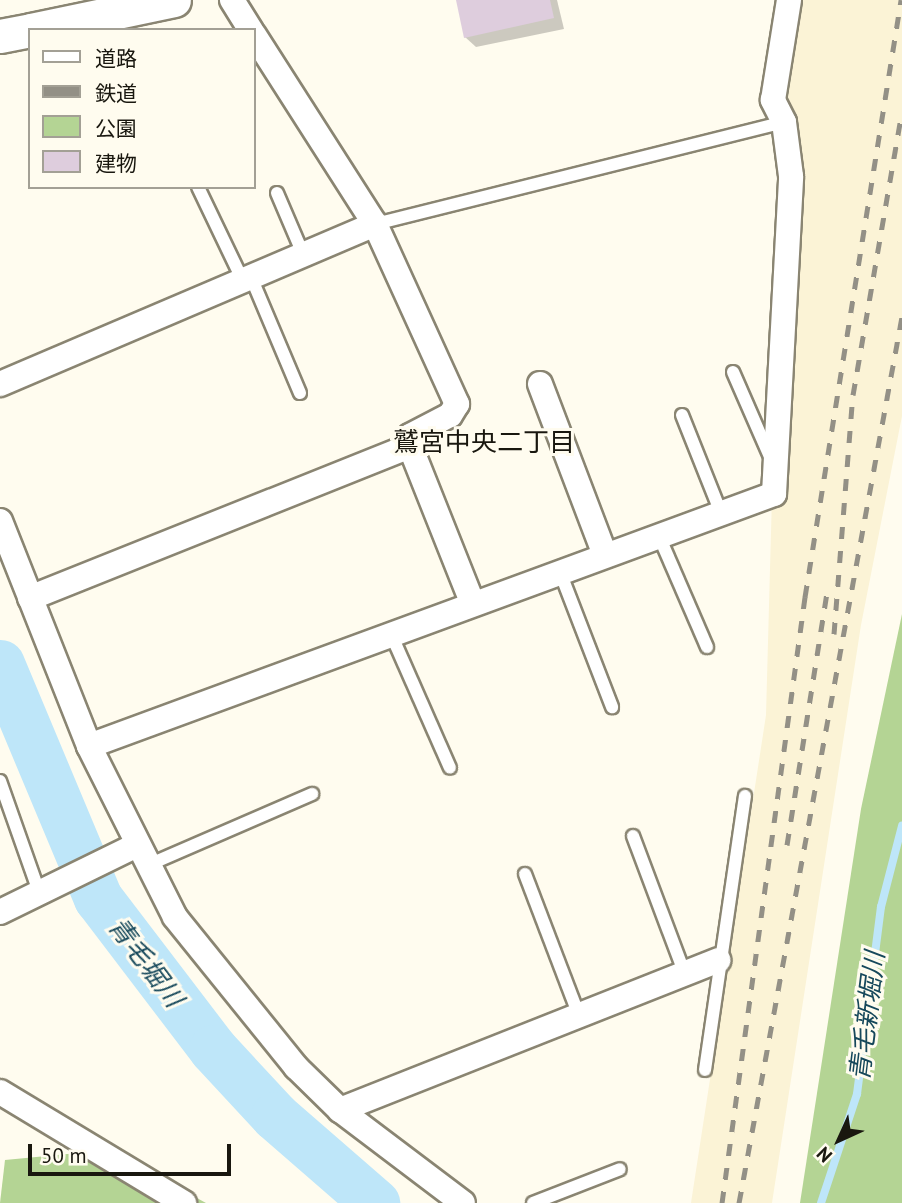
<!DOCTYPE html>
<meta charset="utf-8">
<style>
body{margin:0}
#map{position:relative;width:902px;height:1203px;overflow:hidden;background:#fffcef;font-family:"PT Sans","Noto Sans JP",sans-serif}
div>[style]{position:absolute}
.built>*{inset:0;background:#fbf3d6}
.green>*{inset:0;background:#b4d494}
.shadow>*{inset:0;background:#0003}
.stream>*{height:8px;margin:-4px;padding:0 4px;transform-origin:4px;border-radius:4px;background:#bee6f9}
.river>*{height:49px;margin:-24.5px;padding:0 24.5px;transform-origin:24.5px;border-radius:24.5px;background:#bee6f9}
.building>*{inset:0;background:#decddd}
.roads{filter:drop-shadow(2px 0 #8a8572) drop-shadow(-2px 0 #8a8572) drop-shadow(0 2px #8a8572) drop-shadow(0 -2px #8a8572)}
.lane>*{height:12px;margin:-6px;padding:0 6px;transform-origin:6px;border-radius:6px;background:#fff}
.street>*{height:24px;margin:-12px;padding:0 12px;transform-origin:12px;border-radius:12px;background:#fff}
.secondary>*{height:33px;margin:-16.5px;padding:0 16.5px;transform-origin:16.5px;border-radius:16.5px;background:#fff}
.rail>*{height:5px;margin-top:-2.5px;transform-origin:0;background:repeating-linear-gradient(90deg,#939086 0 12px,transparent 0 24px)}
span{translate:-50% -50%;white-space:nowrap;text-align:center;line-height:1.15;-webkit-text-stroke:6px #fffcef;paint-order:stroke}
.neighbourhood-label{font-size:26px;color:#19170f}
.water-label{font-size:26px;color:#16485b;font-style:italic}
.legend{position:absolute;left:28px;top:28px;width:228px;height:161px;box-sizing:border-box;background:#fffcef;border:2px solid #a3a095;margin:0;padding:9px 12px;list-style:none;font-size:21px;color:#19170f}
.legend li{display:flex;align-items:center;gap:14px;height:35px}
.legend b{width:35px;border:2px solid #a3a095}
.north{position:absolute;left:804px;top:1105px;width:70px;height:70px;-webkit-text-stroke:5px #fffcef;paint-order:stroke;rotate:225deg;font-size:19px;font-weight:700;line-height:28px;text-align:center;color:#19170f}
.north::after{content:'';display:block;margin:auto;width:24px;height:32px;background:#19170f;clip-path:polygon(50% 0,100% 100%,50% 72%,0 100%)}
.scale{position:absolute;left:28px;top:1144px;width:203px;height:32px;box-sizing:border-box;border:4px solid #19170f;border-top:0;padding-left:9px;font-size:21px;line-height:24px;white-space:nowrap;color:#19170f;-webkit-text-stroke:5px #fffcef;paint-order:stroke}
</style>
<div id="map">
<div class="built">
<i style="clip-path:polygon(799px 0,902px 0,902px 416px,861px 625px,772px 1203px,691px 1203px,766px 715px,783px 94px)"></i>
</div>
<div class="green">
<i style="clip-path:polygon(902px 614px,902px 1203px,800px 1203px,861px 809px)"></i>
<i style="clip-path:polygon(109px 1150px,206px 1203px,0 1203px,5px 1160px)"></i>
</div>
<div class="shadow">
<i style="clip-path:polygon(457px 0,557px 0,564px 29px,476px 47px,465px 37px)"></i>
</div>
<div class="stream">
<i style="left:821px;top:1203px;width:115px;rotate:-71.7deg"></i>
<i style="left:857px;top:1094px;width:189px;rotate:-82.7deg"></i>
<i style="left:881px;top:907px;width:84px;rotate:-75.5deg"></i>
</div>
<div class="river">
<i style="left:0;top:664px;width:254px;rotate:67.3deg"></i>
<i style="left:98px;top:898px;width:190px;rotate:52.7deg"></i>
<i style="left:213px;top:1049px;width:91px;rotate:47.2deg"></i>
<i style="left:275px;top:1116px;width:133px;rotate:41deg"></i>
</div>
<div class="building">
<i style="clip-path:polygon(456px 0,550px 0,554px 18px,464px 38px)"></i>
</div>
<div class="roads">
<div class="lane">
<i style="left:198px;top:187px;width:104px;rotate:64.4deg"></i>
<i style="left:277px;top:193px;width:66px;rotate:66.9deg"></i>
<i style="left:375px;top:224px;width:422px;rotate:-14deg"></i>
<i style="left:251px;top:277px;width:126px;rotate:67.1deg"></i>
<i style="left:733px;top:372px;width:95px;rotate:66.4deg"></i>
<i style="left:682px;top:415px;width:105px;rotate:68.3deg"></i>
<i style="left:659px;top:536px;width:121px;rotate:66.6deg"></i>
<i style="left:560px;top:572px;width:145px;rotate:68.9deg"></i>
<i style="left:391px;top:634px;width:146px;rotate:66.2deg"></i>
<i style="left:0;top:781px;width:118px;rotate:70.6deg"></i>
<i style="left:633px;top:836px;width:145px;rotate:69.4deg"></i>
<i style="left:148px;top:865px;width:179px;rotate:-23.4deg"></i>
<i style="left:525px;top:874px;width:149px;rotate:69.1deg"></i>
<i style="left:705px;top:1070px;width:277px;rotate:-81.7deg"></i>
<i style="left:533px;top:1203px;width:93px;rotate:-21.3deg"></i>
</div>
<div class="street">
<i style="left:232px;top:0;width:36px;rotate:58deg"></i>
<i style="left:254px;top:35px;width:224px;rotate:57.4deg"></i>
<i style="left:375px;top:224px;width:198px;rotate:65.5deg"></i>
<i style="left:457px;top:404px;width:13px;rotate:122deg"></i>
<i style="left:450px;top:415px;width:45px;rotate:152.3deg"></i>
<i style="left:410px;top:436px;width:10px;rotate:90deg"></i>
<i style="left:410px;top:446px;width:170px;rotate:68.3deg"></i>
<i style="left:0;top:384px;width:408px;rotate:-23.1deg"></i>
<i style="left:540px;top:384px;width:183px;rotate:69.2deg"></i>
<i style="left:0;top:521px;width:242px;rotate:68.4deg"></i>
<i style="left:89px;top:746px;width:191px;rotate:63.3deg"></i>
<i style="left:175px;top:917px;width:193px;rotate:51.1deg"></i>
<i style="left:296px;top:1067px;width:62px;rotate:44.3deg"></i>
<i style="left:340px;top:1110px;width:154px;rotate:37.1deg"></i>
<i style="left:30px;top:598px;width:409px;rotate:-21.8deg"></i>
<i style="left:89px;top:746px;width:730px;rotate:-20.2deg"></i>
<i style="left:774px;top:494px;width:318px;rotate:-86.9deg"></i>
<i style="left:791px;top:176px;width:54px;rotate:-97.4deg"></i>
<i style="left:784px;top:122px;width:25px;rotate:-117deg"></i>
<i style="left:773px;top:100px;width:101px;rotate:-80.9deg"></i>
<i style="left:0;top:912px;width:153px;rotate:-26.1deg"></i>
<i style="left:0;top:1092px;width:215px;rotate:31.1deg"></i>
<i style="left:340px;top:1110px;width:407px;rotate:-21.6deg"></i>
</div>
<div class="secondary">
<i style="left:31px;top:30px;width:146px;rotate:-11.8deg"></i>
<i style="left:0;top:36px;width:31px;rotate:-11deg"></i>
</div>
</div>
<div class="rail">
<i style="left:834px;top:634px;width:240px;rotate:-85.5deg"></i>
<i style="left:853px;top:395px;width:287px;rotate:-80.2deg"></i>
<i style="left:787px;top:845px;width:263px;rotate:-81deg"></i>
<i style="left:722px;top:1203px;width:612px;rotate:-82.2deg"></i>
<i style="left:805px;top:597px;width:605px;rotate:-80.86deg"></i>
<i style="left:739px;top:1203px;width:901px;rotate:-79.58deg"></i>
</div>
<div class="neighbourhood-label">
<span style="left:484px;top:442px">鷲宮中央二丁目</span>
</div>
<div class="water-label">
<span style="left:146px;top:962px;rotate:53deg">青毛堀川</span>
<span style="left:867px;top:1016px;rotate:-83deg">青毛新堀川</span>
</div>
<ul class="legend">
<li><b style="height:9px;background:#fff"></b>道路</li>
<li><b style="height:9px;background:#939086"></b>鉄道</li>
<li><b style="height:19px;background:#b4d494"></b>公園</li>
<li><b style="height:19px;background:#decddd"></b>建物</li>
</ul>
<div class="north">N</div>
<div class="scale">50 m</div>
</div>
